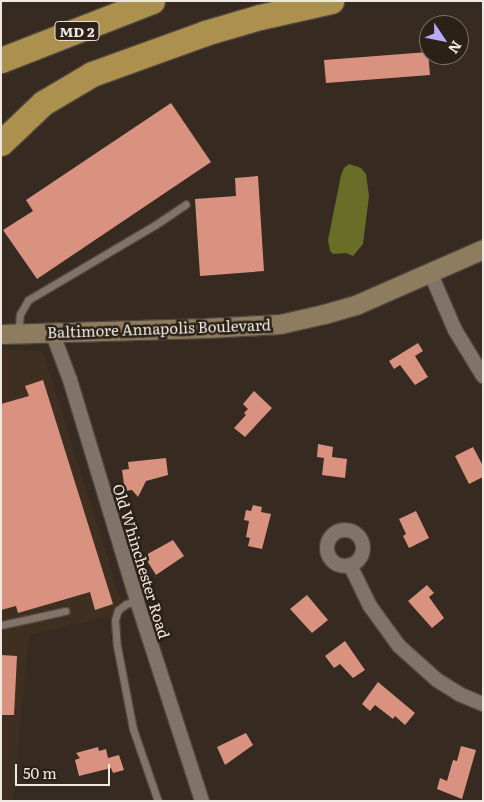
<!DOCTYPE html>
<style>
body{margin:0}
#map{position:relative;width:484px;height:802px;overflow:hidden;background:#362a21;font-family:Literata,serif}
div>[style]{position:absolute}
.built>*{inset:0;background:#3f2f20}
.water>*{inset:0;background:#686d28}
.building>*{inset:0;background:#d9927f}
.roads{filter:drop-shadow(1px 0 #50463e) drop-shadow(-1px 0 #50463e) drop-shadow(0 1px #50463e) drop-shadow(0 -1px #50463e)}
.lane>*{height:7px;margin:-3.5px;padding:0 3.5px;transform-origin:3.5px;border-radius:3.5px;background:#817367}
.street>*{height:14px;margin:-7px;padding:0 7px;transform-origin:7px;border-radius:7px;background:#817367}
.street>.ring{margin:-7px;padding:0;box-sizing:content-box;background:none;border:14px solid #817367;border-radius:50%}
.secondary>*{height:19px;margin:-9.5px;padding:0 9.5px;transform-origin:9.5px;border-radius:9.5px;background:#8e7c5f}
.highway>*{height:25px;margin:-12.5px;padding:0 12.5px;transform-origin:12.5px;border-radius:12.5px;background:#ac904d}
span{translate:-50% -50%;white-space:nowrap;text-align:center;line-height:1.15;-webkit-text-stroke:5px #2c2117;paint-order:stroke}
.shield-label span{padding:1px 4px;background:#2c2117;border:1px solid;border-radius:4px;-webkit-text-stroke-width:0}
.shield-label{font-size:14px;color:#f0e8e2;font-weight:700}
.street-label{font-size:15px;color:#f0e8e2}
.frame{position:absolute;inset:0;border:2px solid #f0e8e2;pointer-events:none}
.north{position:absolute;left:419px;top:15px;width:50px;height:50px;box-sizing:border-box;background:#2c2117;border:1px solid #7a7168;border-radius:50%;rotate:124deg;font-size:14px;font-weight:700;line-height:20px;text-align:center;color:#f0e8e2}
.north::after{content:'';display:block;margin:auto;width:18px;height:22px;background:#b9abf7;clip-path:polygon(50% 0,100% 100%,50% 72%,0 100%)}
.scale{position:absolute;left:15px;top:764px;width:95px;height:22px;box-sizing:border-box;border:2px solid #f0e8e2;border-top:0;padding-left:6px;font-size:15px;line-height:18px;white-space:nowrap;color:#f0e8e2;-webkit-text-stroke:4px #2c2117;paint-order:stroke}
</style>
<div id="map">
<div class="built">
<i style="clip-path:polygon(6px 349px,43px 352px,125px 613px,29px 635px,13px 801px,1px 801px,1px 351px)"></i>
</div>
<div class="water">
<i style="clip-path:polygon(349px 164px,361px 168px,366px 174px,369px 196px,363px 244px,353px 256px,346px 253px,333px 254px,330px 251px,328px 240px,341px 175px,344px 168px)"></i>
</div>
<div class="building">
<i style="clip-path:polygon(428px 52px,430px 75px,326px 83px,324px 60px)"></i>
<i style="clip-path:polygon(171px 103px,211px 162px,37px 279px,3px 230px,33px 211px,26px 200px)"></i>
<i style="clip-path:polygon(258px 176px,264px 271px,200px 276px,195px 199px,236px 196px,235px 178px)"></i>
<i style="clip-path:polygon(418px 343px,423px 351px,415px 356px,428px 377px,415px 385px,400px 365px,394px 369px,389px 361px)"></i>
<i style="clip-path:polygon(43px 380px,113px 604px,95px 610px,90px 592px,18px 613px,16px 606px,1px 610px,1px 404px,29px 396px,25px 386px)"></i>
<i style="clip-path:polygon(254px 391px,272px 408px,245px 437px,234px 428px,246px 415px,244px 413px,248px 409px,243px 404px)"></i>
<i style="clip-path:polygon(318px 444px,333px 447px,332px 457px,347px 459px,345px 478px,322px 475px,324px 458px,317px 457px)"></i>
<i style="clip-path:polygon(473px 447px,483px 466px,483px 477px,469px 484px,455px 456px)"></i>
<i style="clip-path:polygon(166px 458px,168px 475px,146px 481px,138px 497px,132px 490px,125px 491px,122px 470px,129px 469px,128px 462px)"></i>
<i style="clip-path:polygon(253px 505px,262px 507px,261px 512px,271px 514px,262px 549px,248px 546px,250px 538px,246px 537px,249px 521px,244px 520px,246px 510px,251px 511px)"></i>
<i style="clip-path:polygon(416px 511px,429px 538px,409px 548px,403px 536px,406px 534px,399px 519px)"></i>
<i style="clip-path:polygon(173px 540px,184px 556px,156px 575px,144px 556px)"></i>
<i style="clip-path:polygon(427px 585px,434px 593px,429px 597px,444px 618px,432px 628px,408px 601px)"></i>
<i style="clip-path:polygon(307px 595px,328px 620px,312px 633px,290px 609px)"></i>
<i style="clip-path:polygon(345px 641px,365px 670px,353px 678px,340px 664px,334px 668px,325px 656px)"></i>
<i style="clip-path:polygon(1px 655px,17px 656px,14px 715px,1px 715px)"></i>
<i style="clip-path:polygon(378px 682px,415px 713px,405px 725px,395px 716px,393px 719px,375px 705px,370px 711px,362px 704px)"></i>
<i style="clip-path:polygon(246px 733px,253px 745px,225px 765px,217px 747px)"></i>
<i style="clip-path:polygon(461px 746px,476px 750px,462px 799px,437px 789px,440px 778px,447px 781px,453px 760px,457px 761px)"></i>
<i style="clip-path:polygon(98px 747px,99px 751px,106px 749px,108px 758px,119px 755px,124px 770px,113px 773px,111px 768px,79px 776px,75px 760px,80px 758px,76px 753px)"></i>
</div>
<div class="roads">
<div class="lane">
<i style="left:18px;top:333px;width:19px;rotate:-84deg"></i>
<i style="left:20px;top:314px;width:16px;rotate:-60deg"></i>
<i style="left:28px;top:300px;width:147px;rotate:-30.6deg"></i>
<i style="left:155px;top:225px;width:37px;rotate:-34deg"></i>
<i style="left:137px;top:601px;width:11px;rotate:165deg"></i>
<i style="left:126px;top:604px;width:10px;rotate:143deg"></i>
<i style="left:118px;top:610px;width:10px;rotate:107deg"></i>
<i style="left:115px;top:620px;width:26px;rotate:86deg"></i>
<i style="left:117px;top:646px;width:85px;rotate:79.1deg"></i>
<i style="left:133px;top:729px;width:76px;rotate:70.9deg"></i>
<i style="left:1px;top:625px;width:66px;rotate:-12.3deg"></i>
</div>
<div class="street">
<i style="left:430px;top:272px;width:63px;rotate:66.7deg"></i>
<i style="left:455px;top:330px;width:54px;rotate:58.7deg"></i>
<i style="left:52px;top:332px;width:51px;rotate:69.4deg"></i>
<i style="left:70px;top:380px;width:231px;rotate:73.1deg"></i>
<i style="left:137px;top:601px;width:210px;rotate:72deg"></i>
<i class="ring" style="left:327px;top:530px;width:22px;height:22px"></i>
<i style="left:350px;top:565px;width:46px;rotate:64deg"></i>
<i style="left:370px;top:606px;width:49px;rotate:54.1deg"></i>
<i style="left:399px;top:646px;width:51px;rotate:41.8deg"></i>
<i style="left:437px;top:680px;width:26px;rotate:32deg"></i>
<i style="left:459px;top:694px;width:26px;rotate:23deg"></i>
</div>
<div class="secondary">
<i style="left:1px;top:334px;width:204px;rotate:-1.7deg"></i>
<i style="left:205px;top:328px;width:75px;rotate:-3.1deg"></i>
<i style="left:280px;top:324px;width:45px;rotate:-12.8deg"></i>
<i style="left:324px;top:314px;width:35px;rotate:-16deg"></i>
<i style="left:358px;top:304px;width:137px;rotate:-23.7deg"></i>
</div>
<div class="highway">
<i style="left:1px;top:60px;width:162px;rotate:-21.3deg"></i>
<i style="left:1px;top:143px;width:58px;rotate:-43.6deg"></i>
<i style="left:43px;top:103px;width:57px;rotate:-30.6deg"></i>
<i style="left:92px;top:74px;width:120px;rotate:-19.9deg"></i>
<i style="left:205px;top:33px;width:57px;rotate:-16.2deg"></i>
<i style="left:260px;top:17px;width:73px;rotate:-12.7deg"></i>
</div>
</div>
<div class="shield-label">
<span style="left:77px;top:31px">MD 2</span>
</div>
<div class="street-label">
<span style="left:159px;top:328px;rotate:-2deg">Baltimore Annapolis Boulevard</span>
<span style="left:142px;top:561px;rotate:73deg">Old Whinchester Road</span>
</div>
<div class="frame"></div>
<div class="north">N</div>
<div class="scale">50 m</div>
</div>
